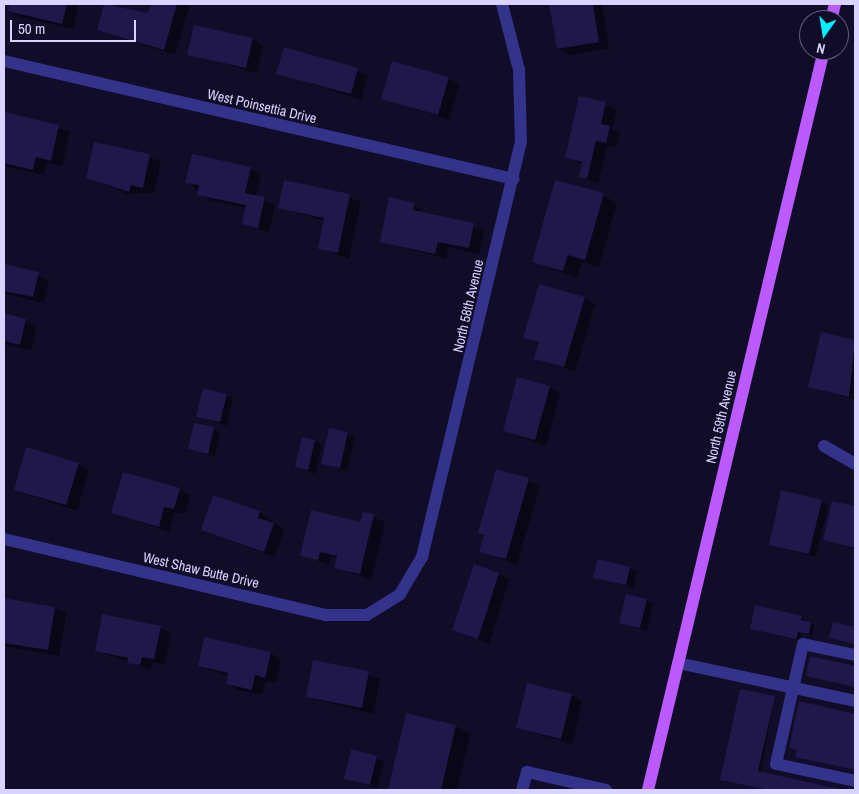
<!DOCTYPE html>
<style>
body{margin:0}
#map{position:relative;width:859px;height:794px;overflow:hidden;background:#110d28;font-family:"Archivo Narrow",sans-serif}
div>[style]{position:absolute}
.shadow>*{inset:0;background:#0007}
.building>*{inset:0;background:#20174b}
.minor>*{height:12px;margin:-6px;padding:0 6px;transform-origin:6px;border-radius:6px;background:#33338c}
.major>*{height:12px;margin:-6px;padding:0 6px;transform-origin:6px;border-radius:6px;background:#bb5bff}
span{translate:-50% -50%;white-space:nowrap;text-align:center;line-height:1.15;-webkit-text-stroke:4px #110d28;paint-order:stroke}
.street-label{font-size:14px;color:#d8d4ff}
.frame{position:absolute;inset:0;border:5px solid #d8d4ff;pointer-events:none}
.north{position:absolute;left:799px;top:10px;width:50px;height:50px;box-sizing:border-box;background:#110d28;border:1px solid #615d7e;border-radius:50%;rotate:193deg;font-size:14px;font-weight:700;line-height:20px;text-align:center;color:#d8d4ff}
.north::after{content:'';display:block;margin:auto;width:18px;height:22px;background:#00f0ff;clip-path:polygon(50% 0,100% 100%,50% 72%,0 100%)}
.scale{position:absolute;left:10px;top:20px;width:126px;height:22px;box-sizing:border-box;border:2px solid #d8d4ff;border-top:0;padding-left:6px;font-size:15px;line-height:18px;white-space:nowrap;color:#d8d4ff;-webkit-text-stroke:4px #110d28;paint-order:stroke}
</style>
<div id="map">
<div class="shadow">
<i style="clip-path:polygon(11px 4px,79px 4px,73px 29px,20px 17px,9px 11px)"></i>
<i style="clip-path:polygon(106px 4px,149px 15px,152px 4px,190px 4px,175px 55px,98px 30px)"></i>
<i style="clip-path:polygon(550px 4px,602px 4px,609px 48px,569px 55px,558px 48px)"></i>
<i style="clip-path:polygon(253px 40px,263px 46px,257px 73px,189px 54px)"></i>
<i style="clip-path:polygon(285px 49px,368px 75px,361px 100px,278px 73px)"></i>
<i style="clip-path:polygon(448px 78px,459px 84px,449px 120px,383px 98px)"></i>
<i style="clip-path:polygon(580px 97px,617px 109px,612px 129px,620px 133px,616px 148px,607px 146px,598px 184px,580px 176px,583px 165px,566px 157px)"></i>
<i style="clip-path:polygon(4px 113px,70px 132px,62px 166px,47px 162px,44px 175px,4px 166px)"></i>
<i style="clip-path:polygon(94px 143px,161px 161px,154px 193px,127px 194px,87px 177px)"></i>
<i style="clip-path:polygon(251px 169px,261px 175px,256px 197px,275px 205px,269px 233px,243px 223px,246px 208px,209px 200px,187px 182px)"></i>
<i style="clip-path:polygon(285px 181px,361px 201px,349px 259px,319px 248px,325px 221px,279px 207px)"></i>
<i style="clip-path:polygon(603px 195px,617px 203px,599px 267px,582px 262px,577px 278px,534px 262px)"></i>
<i style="clip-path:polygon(414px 204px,424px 214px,484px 230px,479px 254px,448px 247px,446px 259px,381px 241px)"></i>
<i style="clip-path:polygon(4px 266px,49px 280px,44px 303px,4px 293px)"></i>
<i style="clip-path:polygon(584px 298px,595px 304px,575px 372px,536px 358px,540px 344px,525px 337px)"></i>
<i style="clip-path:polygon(4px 315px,37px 326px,31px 350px,4px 344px)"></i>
<i style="clip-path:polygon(822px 334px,855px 341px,855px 400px,810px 387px)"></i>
<i style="clip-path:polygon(549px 387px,560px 393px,546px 446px,504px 431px)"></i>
<i style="clip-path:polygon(226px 395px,233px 399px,227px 426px,197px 416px)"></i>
<i style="clip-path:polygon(213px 429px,220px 433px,215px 457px,189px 448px)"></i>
<i style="clip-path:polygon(330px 429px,355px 437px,347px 471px,322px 463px)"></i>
<i style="clip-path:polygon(315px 441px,322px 445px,315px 474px,297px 467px)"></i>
<i style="clip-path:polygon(78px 464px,89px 470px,77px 511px,15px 490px)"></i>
<i style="clip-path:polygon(497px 470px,540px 485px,517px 565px,481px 551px,485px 536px,479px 533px)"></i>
<i style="clip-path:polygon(179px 489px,190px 495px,185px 514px,175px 512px,169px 532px,113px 513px)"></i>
<i style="clip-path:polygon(213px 496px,260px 512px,284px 530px,275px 557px,202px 530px)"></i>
<i style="clip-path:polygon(821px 501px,828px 505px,816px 557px,770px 544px)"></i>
<i style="clip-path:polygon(833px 502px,855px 507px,855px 549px,824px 540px)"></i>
<i style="clip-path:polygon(364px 513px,385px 522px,371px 579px,335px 567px,337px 558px,331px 557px,329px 565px,302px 555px,361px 523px)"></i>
<i style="clip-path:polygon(630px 568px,637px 572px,633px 588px,595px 577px)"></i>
<i style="clip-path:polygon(499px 574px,509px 580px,489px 644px,454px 630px)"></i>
<i style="clip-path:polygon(4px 600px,55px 608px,66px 614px,59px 656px,4px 646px)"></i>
<i style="clip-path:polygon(646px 600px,653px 604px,647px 631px,621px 622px)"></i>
<i style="clip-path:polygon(801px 617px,814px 625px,812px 635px,801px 633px,800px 640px,754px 630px)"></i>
<i style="clip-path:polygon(160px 627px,171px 633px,165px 665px,152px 662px,151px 670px,97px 651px)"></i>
<i style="clip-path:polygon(270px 653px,281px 659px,276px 683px,266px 681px,262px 695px,238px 690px,227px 683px,229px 676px,199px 666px)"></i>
<i style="clip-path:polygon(314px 662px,380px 679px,373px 714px,307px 697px)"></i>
<i style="clip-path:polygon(572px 695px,582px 701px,572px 744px,517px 728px)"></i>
<i style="clip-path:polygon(774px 698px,761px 773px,841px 790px,768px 790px,724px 781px)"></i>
<i style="clip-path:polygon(800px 703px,855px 715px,855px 770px,800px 758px,798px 750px,791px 748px)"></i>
<i style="clip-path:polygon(407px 715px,456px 726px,470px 734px,457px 790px,390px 790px)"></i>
<i style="clip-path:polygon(352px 751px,384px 761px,377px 788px,345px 778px)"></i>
</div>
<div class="building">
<i style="clip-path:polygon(9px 4px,67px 4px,62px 24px,8px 11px)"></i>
<i style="clip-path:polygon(104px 4px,148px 13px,151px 4px,177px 4px,164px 50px,97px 30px)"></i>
<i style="clip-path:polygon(549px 4px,593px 4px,599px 42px,557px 49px)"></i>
<i style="clip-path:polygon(194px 25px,253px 38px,246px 68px,187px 55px)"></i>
<i style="clip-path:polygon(284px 47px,358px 68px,351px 94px,276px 74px)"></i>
<i style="clip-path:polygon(392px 61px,449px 77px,438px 115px,381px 99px)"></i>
<i style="clip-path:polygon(579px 96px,606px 102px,601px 124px,610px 126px,606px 143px,596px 141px,587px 179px,579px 177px,582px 162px,565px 158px)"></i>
<i style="clip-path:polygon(4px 112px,59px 125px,51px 161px,36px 157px,33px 170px,4px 163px)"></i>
<i style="clip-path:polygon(94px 142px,150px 154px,143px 188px,131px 185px,129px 192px,86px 178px)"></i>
<i style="clip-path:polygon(192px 154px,251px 167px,245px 193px,265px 197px,258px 228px,242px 224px,246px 205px,197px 195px,199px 185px,185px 183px)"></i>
<i style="clip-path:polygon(284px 180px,350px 194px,338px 253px,318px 249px,324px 218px,278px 208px)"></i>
<i style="clip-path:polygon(555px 180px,604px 193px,585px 260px,568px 255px,563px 271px,532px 262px)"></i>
<i style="clip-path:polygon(389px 197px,415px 203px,413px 210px,474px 223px,469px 248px,438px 242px,435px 254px,380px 242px)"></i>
<i style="clip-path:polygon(4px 264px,39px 272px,33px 297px,4px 291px)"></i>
<i style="clip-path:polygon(539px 284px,585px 297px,564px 367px,534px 359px,539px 342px,523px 338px)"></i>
<i style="clip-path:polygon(4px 313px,26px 319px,20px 345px,4px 341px)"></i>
<i style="clip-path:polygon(821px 332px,855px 340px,849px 397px,808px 387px)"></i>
<i style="clip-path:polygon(517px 377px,550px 386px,535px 440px,503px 431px)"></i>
<i style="clip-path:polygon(203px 388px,227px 394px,220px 422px,196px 417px)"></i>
<i style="clip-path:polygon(194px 423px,214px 427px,208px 454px,188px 449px)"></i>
<i style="clip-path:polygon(329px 428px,348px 432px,340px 468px,321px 464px)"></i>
<i style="clip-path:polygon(302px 437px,315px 440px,308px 470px,295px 467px)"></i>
<i style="clip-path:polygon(26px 447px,79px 463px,66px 505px,14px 490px)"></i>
<i style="clip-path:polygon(496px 469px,529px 478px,506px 559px,479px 552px,484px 535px,478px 533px)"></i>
<i style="clip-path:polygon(123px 472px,180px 488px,174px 509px,164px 507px,159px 527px,111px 513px)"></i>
<i style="clip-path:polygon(781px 490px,822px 500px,809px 554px,769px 545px)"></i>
<i style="clip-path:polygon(213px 495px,260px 511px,258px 518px,274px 523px,264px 552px,201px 530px)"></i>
<i style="clip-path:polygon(832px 501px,855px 506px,855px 548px,823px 540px)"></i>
<i style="clip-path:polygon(311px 510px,360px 522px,363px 512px,374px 514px,360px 574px,334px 568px,337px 556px,320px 552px,318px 560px,300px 556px)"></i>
<i style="clip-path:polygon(598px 559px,630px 567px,626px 585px,593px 578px)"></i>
<i style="clip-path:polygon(474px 564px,499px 573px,478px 639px,452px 630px)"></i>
<i style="clip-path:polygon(626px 594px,647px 599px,640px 628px,619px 623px)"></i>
<i style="clip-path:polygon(4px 598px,55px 607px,48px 650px,4px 643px)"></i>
<i style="clip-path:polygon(755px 605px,802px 616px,801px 620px,811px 622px,809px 634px,798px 632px,796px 639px,750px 629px)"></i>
<i style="clip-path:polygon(102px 614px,161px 626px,154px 659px,142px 657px,140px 665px,127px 663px,128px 658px,95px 651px)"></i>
<i style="clip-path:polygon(833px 622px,855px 627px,855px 644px,829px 638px)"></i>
<i style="clip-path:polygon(204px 637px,271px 652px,265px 678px,255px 675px,252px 690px,226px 684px,228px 673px,198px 666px)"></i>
<i style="clip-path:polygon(810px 656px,855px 666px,855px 687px,806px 676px)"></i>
<i style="clip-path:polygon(313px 660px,369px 671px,362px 708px,306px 697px)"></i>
<i style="clip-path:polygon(527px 683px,572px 694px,561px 739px,516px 728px)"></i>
<i style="clip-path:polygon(740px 689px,775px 696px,758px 771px,843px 790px,769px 790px,720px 780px)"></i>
<i style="clip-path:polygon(799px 701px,855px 714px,855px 770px,795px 757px,797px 750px,789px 748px)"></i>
<i style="clip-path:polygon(406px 713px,456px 725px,441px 790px,388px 790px)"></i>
<i style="clip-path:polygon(351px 749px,377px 756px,370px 785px,344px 779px)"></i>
</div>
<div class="minor">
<i style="left:4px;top:61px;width:523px;rotate:13.03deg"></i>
<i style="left:824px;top:446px;width:36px;rotate:30deg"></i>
<i style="left:4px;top:539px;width:331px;rotate:13.3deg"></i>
<i style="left:326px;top:615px;width:41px"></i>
<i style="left:367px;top:615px;width:39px;rotate:-32deg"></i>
<i style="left:400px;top:594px;width:43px;rotate:-59.3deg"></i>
<i style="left:422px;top:557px;width:427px;rotate:-76.6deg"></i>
<i style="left:521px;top:142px;width:72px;rotate:-91.6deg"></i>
<i style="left:519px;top:70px;width:68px;rotate:-104.4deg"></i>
<i style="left:855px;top:655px;width:53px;rotate:-168.1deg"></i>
<i style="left:803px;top:644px;width:123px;rotate:102.7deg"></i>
<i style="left:776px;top:764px;width:81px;rotate:12.1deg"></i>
<i style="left:678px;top:663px;width:181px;rotate:12.1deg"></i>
<i style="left:522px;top:790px;width:19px;rotate:-74deg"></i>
<i style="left:527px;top:772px;width:81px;rotate:12.8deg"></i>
</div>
<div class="major">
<i style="left:831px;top:20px;width:16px;rotate:-76deg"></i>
<i style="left:648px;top:790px;width:761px;rotate:-76.62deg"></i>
</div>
<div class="street-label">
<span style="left:262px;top:106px;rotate:13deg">West Poinsettia Drive</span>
<span style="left:468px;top:306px;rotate:-77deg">North 58th Avenue</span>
<span style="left:721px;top:417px;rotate:-77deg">North 59th Avenue</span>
<span style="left:201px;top:570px;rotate:13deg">West Shaw Butte Drive</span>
</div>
<div class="frame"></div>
<div class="north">N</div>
<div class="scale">50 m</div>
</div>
